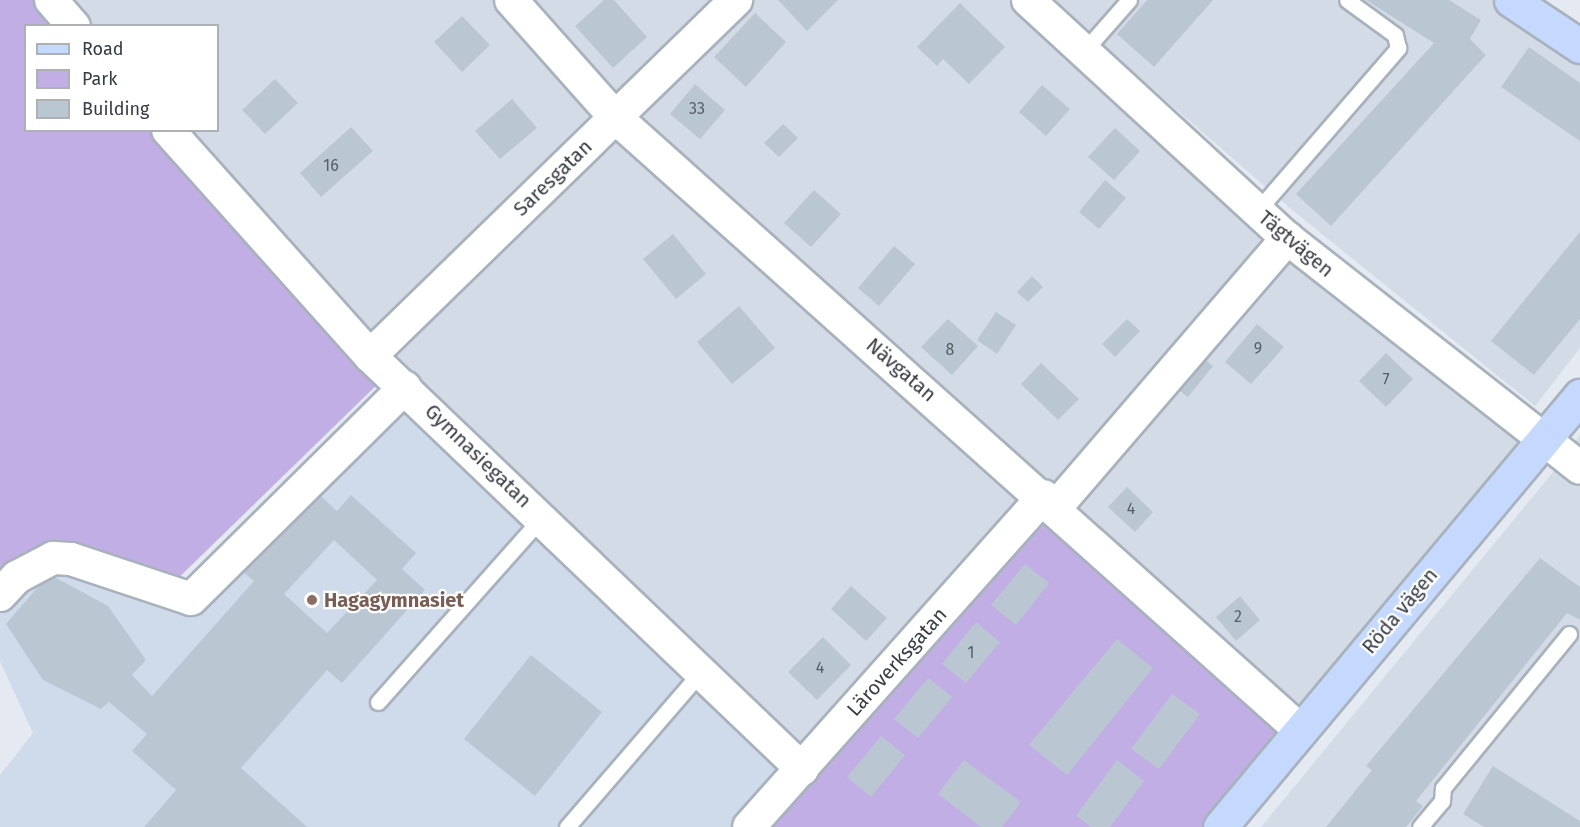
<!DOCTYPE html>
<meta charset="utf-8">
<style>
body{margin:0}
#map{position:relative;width:1580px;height:827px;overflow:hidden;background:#e5eaf2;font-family:"Fira Sans",sans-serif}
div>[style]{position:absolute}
.residential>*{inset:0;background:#d3dbe6}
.education>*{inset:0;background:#cfdaeb}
.green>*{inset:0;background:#c0aee5}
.building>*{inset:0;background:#bac7d3}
.roads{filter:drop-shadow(2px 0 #a8b2bd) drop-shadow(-2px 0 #a8b2bd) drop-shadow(0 2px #a8b2bd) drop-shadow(0 -2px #a8b2bd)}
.lane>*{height:15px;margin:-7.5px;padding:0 7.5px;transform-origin:7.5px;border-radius:7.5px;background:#fff}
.street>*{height:32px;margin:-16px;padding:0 16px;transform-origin:16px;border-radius:16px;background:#fff}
.secondary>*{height:33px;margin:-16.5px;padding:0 16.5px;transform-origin:16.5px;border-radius:16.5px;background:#c4d9fd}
.dots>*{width:16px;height:16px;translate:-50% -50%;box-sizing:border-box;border:3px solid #fff;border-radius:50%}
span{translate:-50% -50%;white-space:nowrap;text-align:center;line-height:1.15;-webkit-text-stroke:4.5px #fff;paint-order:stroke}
.number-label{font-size:16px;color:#565f68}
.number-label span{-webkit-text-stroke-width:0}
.street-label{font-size:20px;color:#353c44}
.education-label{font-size:20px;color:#785e54;font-weight:700}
.left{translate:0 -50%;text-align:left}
.legend{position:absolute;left:24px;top:24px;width:195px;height:108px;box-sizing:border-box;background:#fff;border:2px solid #aeb1b4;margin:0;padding:8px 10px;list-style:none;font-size:18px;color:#353c44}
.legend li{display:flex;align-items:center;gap:12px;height:30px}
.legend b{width:30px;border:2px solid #aeb1b4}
</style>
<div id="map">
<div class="residential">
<i style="clip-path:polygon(64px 0,508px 0,607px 115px,371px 345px,180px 131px,218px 130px,218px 26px,87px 25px)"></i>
<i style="clip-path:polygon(525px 0,721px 0,615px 103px)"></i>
<i style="clip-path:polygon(745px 0,1016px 0,1525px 438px,1292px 712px,629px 116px)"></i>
<i style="clip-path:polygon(1050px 0,1494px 0,1580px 58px,1580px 348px,1535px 406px,1291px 209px)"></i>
<i style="clip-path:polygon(617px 125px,1031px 494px,798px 752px,385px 353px)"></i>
<i style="clip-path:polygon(1580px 435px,1580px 827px,1261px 827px,1558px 466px)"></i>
</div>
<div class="education">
<i style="clip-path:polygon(388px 377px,792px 769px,739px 827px,0 827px,0 775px,33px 733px,0 661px,0 605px,54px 561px,170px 596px)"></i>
</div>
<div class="green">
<i style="clip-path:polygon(0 0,42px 0,66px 25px,26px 26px,26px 130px,163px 131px,387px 375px,167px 589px,55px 557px,0 595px)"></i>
<i style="clip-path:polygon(1044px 496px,1300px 730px,1220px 827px,749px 827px)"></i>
</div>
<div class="building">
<i style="clip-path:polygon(604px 0,614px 0,647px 37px,613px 68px,575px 26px)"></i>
<i style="clip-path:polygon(778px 0,838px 0,807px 31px)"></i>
<i style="clip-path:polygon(1147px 0,1213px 0,1154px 67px,1117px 34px)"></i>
<i style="clip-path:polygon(1366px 0,1449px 0,1481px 20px,1470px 39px,1486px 55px,1331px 226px,1296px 194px,1434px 43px)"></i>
<i style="clip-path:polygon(960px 3px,1005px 47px,969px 84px,943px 59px,937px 66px,917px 47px)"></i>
<i style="clip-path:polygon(755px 13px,786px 42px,746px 87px,714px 57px)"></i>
<i style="clip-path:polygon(462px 16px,490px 45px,462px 72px,434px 42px)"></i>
<i style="clip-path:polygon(1529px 47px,1580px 83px,1580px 141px,1501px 87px)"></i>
<i style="clip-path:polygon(275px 79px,298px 103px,265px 134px,242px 110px)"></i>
<i style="clip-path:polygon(695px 84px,725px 110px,700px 139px,670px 114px)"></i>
<i style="clip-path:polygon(1042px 85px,1070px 109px,1046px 136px,1019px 112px)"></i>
<i style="clip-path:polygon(512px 99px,537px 128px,500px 159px,475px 131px)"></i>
<i style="clip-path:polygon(783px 124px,798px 138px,779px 157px,764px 143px)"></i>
<i style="clip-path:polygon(351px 127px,373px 151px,321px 197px,300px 173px)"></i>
<i style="clip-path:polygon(1115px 128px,1140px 151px,1114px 180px,1088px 157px)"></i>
<i style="clip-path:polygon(1105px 180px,1126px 198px,1099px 229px,1079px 212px)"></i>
<i style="clip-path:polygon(814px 190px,841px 214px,811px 247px,784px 223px)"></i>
<i style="clip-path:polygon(1580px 232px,1580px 319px,1534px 375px,1491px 341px)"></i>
<i style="clip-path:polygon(673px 234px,706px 274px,676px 299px,643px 259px)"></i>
<i style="clip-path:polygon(894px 246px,915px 264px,879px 306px,858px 288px)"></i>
<i style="clip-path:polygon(1032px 276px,1043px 287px,1028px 302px,1017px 292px)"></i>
<i style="clip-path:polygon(739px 306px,775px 348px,732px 384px,697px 342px)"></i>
<i style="clip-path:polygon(996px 312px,1016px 325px,997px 354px,977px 340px)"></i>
<i style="clip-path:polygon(948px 319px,978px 346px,952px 375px,921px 347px)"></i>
<i style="clip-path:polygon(1127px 319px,1140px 331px,1115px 357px,1102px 344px)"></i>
<i style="clip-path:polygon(1257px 324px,1284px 347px,1251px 384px,1225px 362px)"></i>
<i style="clip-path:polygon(1386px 353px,1413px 379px,1386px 407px,1359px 381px)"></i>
<i style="clip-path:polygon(1198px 354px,1213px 366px,1188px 397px,1173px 386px)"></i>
<i style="clip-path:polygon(1041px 363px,1079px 399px,1058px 420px,1021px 384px)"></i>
<i style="clip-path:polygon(1127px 487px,1153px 512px,1135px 532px,1108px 507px)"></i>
<i style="clip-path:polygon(evenodd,314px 490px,337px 511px,351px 495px,416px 553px,402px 569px,425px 590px,342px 683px,327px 670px,241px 768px,307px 827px,144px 827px,176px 790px,132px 751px,147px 734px,109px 702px,101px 709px,43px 680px,6px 624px,49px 574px,108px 606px,146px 660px,132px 675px,152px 696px,254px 581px,242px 571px,314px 490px,334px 540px,377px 580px,327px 633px,284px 594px,334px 540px)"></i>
<i style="clip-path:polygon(1540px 558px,1580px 587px,1580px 620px,1567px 613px,1416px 801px,1423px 806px,1406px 827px,1326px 827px,1372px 770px,1366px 766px)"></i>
<i style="clip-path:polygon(1025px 564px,1049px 583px,1016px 625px,991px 605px)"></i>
<i style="clip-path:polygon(851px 586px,887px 618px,866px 641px,831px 609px)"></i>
<i style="clip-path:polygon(1240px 596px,1260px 620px,1236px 641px,1216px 617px)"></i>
<i style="clip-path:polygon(976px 622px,1000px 642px,966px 683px,942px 664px)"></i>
<i style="clip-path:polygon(823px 637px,851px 665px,817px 700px,788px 672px)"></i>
<i style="clip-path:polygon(1117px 639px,1153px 668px,1067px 775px,1029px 745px)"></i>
<i style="clip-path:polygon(531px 655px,602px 712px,535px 796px,464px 739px)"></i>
<i style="clip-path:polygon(928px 678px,952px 697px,918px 738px,894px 719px)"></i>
<i style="clip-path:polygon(1172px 694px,1200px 714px,1159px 769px,1131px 749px)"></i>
<i style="clip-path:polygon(881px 736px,905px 755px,871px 797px,847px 777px)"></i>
<i style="clip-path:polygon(964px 760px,1021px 802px,1002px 827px,981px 827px,938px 794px)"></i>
<i style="clip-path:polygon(1117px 760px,1144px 781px,1110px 827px,1091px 827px,1076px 816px)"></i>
<i style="clip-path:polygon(1493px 766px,1580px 821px,1580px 827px,1484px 827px,1463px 814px)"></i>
</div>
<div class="roads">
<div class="lane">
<i style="left:1084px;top:51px;width:68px;rotate:-48.6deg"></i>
<i style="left:1257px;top:211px;width:216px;rotate:-49.1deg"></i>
<i style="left:1398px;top:48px;width:13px;rotate:-103deg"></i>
<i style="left:1395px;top:35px;width:59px;rotate:-143.9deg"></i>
<i style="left:378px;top:702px;width:247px;rotate:-48.4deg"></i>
<i style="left:567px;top:827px;width:205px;rotate:-49.2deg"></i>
<i style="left:1420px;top:827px;width:34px;rotate:-50deg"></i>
<i style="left:1442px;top:801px;width:13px;rotate:-86deg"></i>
<i style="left:1443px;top:788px;width:199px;rotate:-50.7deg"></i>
</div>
<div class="street">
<i style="left:51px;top:0;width:35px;rotate:49deg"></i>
<i style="left:511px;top:0;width:157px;rotate:48.4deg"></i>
<i style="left:615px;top:117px;width:919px;rotate:41.83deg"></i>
<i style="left:1028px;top:0;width:352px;rotate:42.6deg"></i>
<i style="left:1287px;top:238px;width:372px;rotate:38.1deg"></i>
<i style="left:168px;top:130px;width:303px;rotate:48.2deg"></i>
<i style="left:370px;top:356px;width:598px;rotate:43.71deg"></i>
<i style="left:370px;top:356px;width:511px;rotate:-44.21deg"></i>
<i style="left:1056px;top:507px;width:355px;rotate:-49.3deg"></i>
<i style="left:0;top:595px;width:25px;rotate:-47deg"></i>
<i style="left:17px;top:577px;width:41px;rotate:-27.8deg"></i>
<i style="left:53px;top:558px;width:18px;rotate:3deg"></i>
<i style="left:71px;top:559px;width:126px;rotate:18.4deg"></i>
<i style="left:191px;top:599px;width:301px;rotate:-44.7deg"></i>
<i style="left:749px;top:827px;width:443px;rotate:-48.3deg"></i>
</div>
<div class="secondary">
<i style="left:1511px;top:0;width:83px;rotate:33.7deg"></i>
<i style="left:1220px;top:827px;width:562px;rotate:-50.13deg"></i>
</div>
</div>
<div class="dots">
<i style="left:312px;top:600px;background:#8d6e63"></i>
</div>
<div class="number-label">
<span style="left:697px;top:109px">33</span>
<span style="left:331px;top:166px">16</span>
<span style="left:1258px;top:349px">9</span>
<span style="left:950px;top:350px">8</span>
<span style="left:1386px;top:380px">7</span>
<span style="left:1131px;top:509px">4</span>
<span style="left:1238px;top:617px">2</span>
<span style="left:971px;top:653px">1</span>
<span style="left:820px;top:668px">4</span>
</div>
<div class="street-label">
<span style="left:553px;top:178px;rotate:-44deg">Saresgatan</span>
<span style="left:1296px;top:244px;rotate:40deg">Tägtvägen</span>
<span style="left:901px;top:370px;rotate:41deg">Nävgatan</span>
<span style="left:478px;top:456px;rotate:44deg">Gymnasiegatan</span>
<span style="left:1400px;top:611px;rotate:-50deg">Röda vägen</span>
<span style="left:897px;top:662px;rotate:-48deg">Läroverksgatan</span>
</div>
<div class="education-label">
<span class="left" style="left:324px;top:600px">Hagagymnasiet</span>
</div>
<ul class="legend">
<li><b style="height:8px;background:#c4d9fd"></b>Road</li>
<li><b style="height:16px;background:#c0aee5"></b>Park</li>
<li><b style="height:16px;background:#bac7d3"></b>Building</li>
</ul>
</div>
